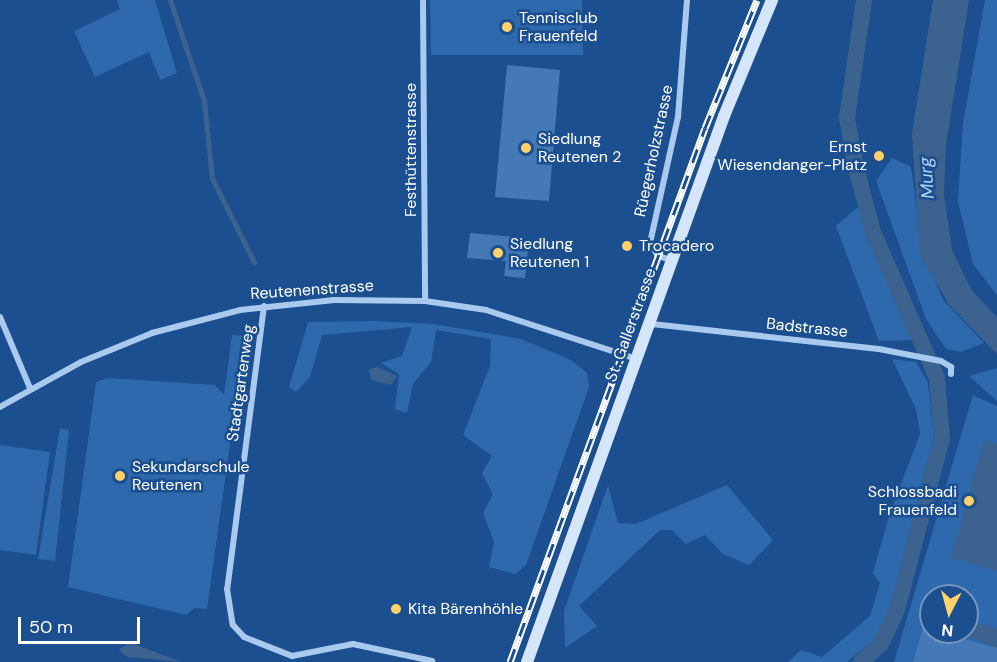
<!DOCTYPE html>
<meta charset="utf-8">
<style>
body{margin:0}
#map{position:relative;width:997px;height:662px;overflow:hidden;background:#1b4f8f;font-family:"DM Sans",sans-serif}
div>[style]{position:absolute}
.green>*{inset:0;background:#2e69ad}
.water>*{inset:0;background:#3c6290}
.stream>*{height:5px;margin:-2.5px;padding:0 2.5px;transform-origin:2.5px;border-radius:2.5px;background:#3c6290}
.canal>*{height:16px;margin:-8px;padding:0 8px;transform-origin:8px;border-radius:8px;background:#3c6290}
.building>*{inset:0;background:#4478b7}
.street>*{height:6px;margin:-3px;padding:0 3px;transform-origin:3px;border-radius:3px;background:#a9c9ee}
.secondary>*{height:12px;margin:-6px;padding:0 6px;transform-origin:6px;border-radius:6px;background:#d6e6fa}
.rail>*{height:7px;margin-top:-3.5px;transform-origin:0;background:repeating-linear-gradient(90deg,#1b4f8f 0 14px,#fff 0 28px);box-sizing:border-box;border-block:2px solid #fff}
.dots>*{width:16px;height:16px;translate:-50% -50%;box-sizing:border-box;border:3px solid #1b4f8f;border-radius:50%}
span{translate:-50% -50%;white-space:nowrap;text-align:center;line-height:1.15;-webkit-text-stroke:5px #1b4f8f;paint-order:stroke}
.poi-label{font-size:16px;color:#fff}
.left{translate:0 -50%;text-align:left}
.right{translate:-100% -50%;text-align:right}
.street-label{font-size:16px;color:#fff}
.water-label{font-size:18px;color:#b5d3f5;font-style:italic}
.north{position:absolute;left:919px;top:584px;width:60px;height:60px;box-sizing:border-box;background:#1b4f8f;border:2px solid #7695bc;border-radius:50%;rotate:186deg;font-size:16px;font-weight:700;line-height:24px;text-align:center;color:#fff}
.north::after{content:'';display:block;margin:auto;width:21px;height:27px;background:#ffd166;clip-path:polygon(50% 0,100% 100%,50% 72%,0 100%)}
.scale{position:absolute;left:18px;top:617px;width:122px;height:27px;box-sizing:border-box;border:3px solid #fff;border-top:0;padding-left:8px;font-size:18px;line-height:21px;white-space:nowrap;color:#fff;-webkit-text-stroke:4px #1b4f8f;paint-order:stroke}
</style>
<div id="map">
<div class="green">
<i style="clip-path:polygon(117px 0,155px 0,177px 73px,160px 80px,149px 52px,95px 77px,74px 31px,120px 9px)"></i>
<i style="clip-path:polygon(430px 0,582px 0,583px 55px,431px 55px)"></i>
<i style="clip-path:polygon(985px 0,997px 0,997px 295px,973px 264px,958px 202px,963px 123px)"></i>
<i style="clip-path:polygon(892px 158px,911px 167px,923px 255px,944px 301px,984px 343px,961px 352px,946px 349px,926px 319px,876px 181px)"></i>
<i style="clip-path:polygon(858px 207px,869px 236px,914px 340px,879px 341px,836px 226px)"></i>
<i style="clip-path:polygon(375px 321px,434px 324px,521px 339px,571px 360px,587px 373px,589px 387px,526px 565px,515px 574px,489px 567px,494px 542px,483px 513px,493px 494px,482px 473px,492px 456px,463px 435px,490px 366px,491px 339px,436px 330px,431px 362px,413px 384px,407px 413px,395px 409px,399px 374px,381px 363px,402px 356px,412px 327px,322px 335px,310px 377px,296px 392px,289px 387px,308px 322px)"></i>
<i style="clip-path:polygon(232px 335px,245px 336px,207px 609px,194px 608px,186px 615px,68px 587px,96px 382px,108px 378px,215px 385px,224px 395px)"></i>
<i style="clip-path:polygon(892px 359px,916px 362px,928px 383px,934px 437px,890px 608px,875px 639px,847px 662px,788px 662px,801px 650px,822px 657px,870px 616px,880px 583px,873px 573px,889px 516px,920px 434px,916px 409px)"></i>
<i style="clip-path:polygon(997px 368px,997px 401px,969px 376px)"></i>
<i style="clip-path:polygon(evenodd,973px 395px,997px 406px,997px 662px,894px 662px,973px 395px,931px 596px,967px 596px,967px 632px,931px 632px,931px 596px)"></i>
<i style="clip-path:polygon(60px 428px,69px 430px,55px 561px,38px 559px)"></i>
<i style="clip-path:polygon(0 445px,50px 452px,36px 555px,0 550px)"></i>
<i style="clip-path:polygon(608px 485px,618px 523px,636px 524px,727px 485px,773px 540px,749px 565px,723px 554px,705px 535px,686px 544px,672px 530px,660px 530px,579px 606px,597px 626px,565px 648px,564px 611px)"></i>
</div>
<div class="water">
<i style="clip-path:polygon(933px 0,969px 0,946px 145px,944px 195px,952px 250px,972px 291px,997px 317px,997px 354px,950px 306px,920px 256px,912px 134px)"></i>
<i style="clip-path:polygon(378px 367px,397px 376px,391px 385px,371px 380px,369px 369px)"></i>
<i style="clip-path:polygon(984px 440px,997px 444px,997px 571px,951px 558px)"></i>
<i style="clip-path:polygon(967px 620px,997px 628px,997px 648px,957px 633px,967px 632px)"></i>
<i style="clip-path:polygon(129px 642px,171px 658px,182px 662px,127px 657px,119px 650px)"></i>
</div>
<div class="stream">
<i style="left:170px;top:0;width:107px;rotate:71.4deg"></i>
<i style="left:204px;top:101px;width:77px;rotate:84.1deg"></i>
<i style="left:212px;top:178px;width:94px;rotate:63.4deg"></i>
</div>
<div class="canal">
<i style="left:861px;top:662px;width:27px;rotate:-42deg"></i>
<i style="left:881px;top:644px;width:38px;rotate:-65deg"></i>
<i style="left:897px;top:610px;width:177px;rotate:-75.3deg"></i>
<i style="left:942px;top:439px;width:61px;rotate:-94.7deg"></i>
<i style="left:937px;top:378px;width:159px;rotate:-113.7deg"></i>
<i style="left:873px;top:232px;width:66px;rotate:-104.9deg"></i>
<i style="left:856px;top:168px;width:51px;rotate:-100.2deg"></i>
<i style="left:847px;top:118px;width:119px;rotate:-81.8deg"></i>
</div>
<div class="building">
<i style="clip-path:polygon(507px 65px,560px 70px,549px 201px,495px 197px)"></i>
<i style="clip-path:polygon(470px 233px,515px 237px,514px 248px,528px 249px,525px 278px,504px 276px,506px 261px,467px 258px)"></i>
<i style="clip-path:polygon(923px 628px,997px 648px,997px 662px,913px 662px)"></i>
</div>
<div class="street">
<i style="left:423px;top:0;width:301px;rotate:89.6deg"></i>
<i style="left:671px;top:260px;width:14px;rotate:-163deg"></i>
<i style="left:658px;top:256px;width:15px;rotate:-122deg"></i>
<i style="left:650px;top:243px;width:129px;rotate:-77.5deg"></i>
<i style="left:678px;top:117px;width:117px;rotate:-85.6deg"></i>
<i style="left:264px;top:306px;width:285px;rotate:97.4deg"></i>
<i style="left:227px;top:589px;width:36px;rotate:81deg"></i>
<i style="left:233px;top:625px;width:16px;rotate:47deg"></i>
<i style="left:244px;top:637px;width:52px;rotate:21.6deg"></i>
<i style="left:292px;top:656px;width:62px;rotate:-11.1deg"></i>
<i style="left:353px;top:644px;width:81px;rotate:12.1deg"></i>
<i style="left:0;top:317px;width:77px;rotate:67.1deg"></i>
<i style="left:652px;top:324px;width:228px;rotate:6.3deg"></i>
<i style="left:879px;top:349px;width:63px;rotate:11deg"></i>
<i style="left:941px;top:361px;width:12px;rotate:31deg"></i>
<i style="left:951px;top:367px;width:7px;rotate:90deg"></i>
<i style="left:0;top:407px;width:93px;rotate:-29.1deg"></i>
<i style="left:81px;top:362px;width:77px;rotate:-22.2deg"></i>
<i style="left:152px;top:333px;width:91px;rotate:-14.6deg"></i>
<i style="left:240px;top:310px;width:95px;rotate:-6.1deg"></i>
<i style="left:334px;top:300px;width:91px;rotate:0.6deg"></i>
<i style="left:425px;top:301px;width:62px;rotate:8.4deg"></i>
<i style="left:486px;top:310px;width:159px;rotate:18deg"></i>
</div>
<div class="secondary">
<i style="left:527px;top:662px;width:580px;rotate:-70.16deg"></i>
<i style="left:724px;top:116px;width:126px;rotate:-67.5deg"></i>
</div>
<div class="rail">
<i style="left:510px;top:662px;width:568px;rotate:-69.94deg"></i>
<i style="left:705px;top:128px;width:138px;rotate:-67.9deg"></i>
</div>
<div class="dots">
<i style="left:507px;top:27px;background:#ffd166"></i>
<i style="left:526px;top:148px;background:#ffd166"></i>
<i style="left:879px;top:156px;background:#ffd166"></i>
<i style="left:627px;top:246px;background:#ffd166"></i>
<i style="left:498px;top:253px;background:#ffd166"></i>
<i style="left:120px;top:476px;background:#ffd166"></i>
<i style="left:969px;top:501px;background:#ffd166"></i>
<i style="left:396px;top:609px;background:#ffd166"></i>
</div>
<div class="poi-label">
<span class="left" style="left:519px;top:27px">Tennisclub<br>Frauenfeld</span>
<span class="left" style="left:538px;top:148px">Siedlung<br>Reutenen 2</span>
<span class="right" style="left:867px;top:156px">Ernst<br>Wiesendanger-Platz</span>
<span class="left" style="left:510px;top:253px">Siedlung<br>Reutenen 1</span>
<span class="left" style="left:639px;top:246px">Trocadero</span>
<span class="left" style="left:132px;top:476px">Sekundarschule<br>Reutenen</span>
<span class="right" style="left:957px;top:501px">Schlossbadi<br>Frauenfeld</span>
<span class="left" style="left:408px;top:609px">Kita Bärenhöhle</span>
</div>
<div class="street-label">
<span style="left:411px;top:150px;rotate:-90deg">Festhüttenstrasse</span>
<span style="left:654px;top:151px;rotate:-78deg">Rüegerholzstrasse</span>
<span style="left:312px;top:290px;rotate:-4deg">Reutenenstrasse</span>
<span style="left:631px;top:325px;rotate:-70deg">St. Gallerstrasse</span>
<span style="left:807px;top:328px;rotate:6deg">Badstrasse</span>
<span style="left:241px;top:383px;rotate:-82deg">Stadtgartenweg</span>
</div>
<div class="water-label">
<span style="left:927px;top:178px;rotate:-94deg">Murg</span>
</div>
<div class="north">N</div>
<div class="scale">50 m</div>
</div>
